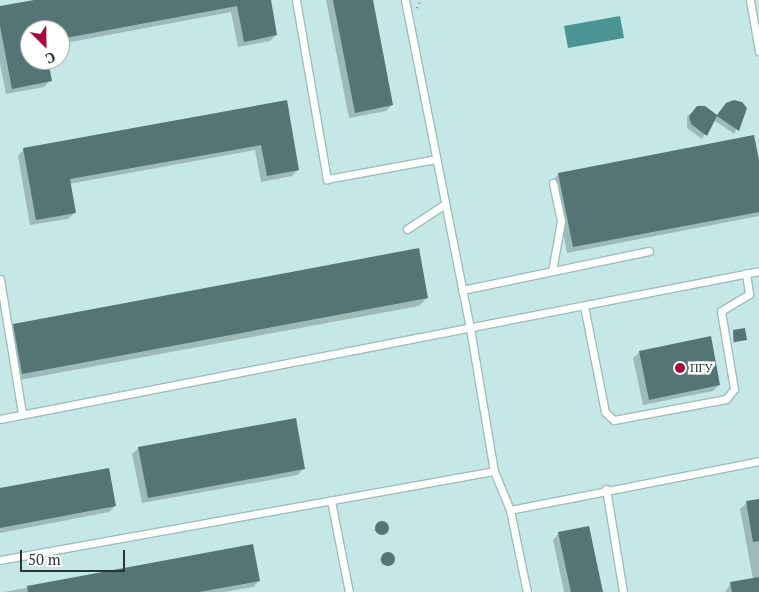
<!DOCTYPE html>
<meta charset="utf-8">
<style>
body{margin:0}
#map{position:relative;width:759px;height:592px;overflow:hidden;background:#c5e8e7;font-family:"PT Serif",serif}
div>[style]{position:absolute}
.water>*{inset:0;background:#4a9493}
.shadow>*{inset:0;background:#0003}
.building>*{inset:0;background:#547574}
.round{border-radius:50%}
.path>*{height:2.5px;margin-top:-1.25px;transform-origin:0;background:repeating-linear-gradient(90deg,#86a09f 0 1px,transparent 0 5px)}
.roads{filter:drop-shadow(1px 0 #9cbebd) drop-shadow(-1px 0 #9cbebd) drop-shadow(0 1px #9cbebd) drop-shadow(0 -1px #9cbebd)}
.lane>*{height:7px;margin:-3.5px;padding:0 3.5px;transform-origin:3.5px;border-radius:3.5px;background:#fff}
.dots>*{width:14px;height:14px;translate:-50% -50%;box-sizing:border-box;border:2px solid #fff;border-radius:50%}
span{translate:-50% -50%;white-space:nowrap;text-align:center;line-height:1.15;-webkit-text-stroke:5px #fff;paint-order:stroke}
.poi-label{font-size:12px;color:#283635}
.left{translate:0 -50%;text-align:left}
.north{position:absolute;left:20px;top:20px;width:50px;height:50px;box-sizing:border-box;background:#fff;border:1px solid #a9afae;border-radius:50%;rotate:157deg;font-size:14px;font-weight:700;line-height:20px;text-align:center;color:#283635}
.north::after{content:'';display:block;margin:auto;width:18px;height:22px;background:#a50938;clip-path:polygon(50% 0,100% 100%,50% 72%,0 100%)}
.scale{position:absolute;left:20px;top:550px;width:105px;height:22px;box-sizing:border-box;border:2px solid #283635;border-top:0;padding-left:6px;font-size:15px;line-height:18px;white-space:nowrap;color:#283635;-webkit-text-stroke:4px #fff;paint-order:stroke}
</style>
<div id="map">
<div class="water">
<i style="clip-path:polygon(620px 16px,624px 38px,568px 48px,564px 26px)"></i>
</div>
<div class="shadow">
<i style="clip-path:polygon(41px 0,270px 0,276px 35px,270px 41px,238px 47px,231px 12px,60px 44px,60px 30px,30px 30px,30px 60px,47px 60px,50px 81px,44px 87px,6px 94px,0 64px,0 8px)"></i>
<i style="clip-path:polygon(326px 0,372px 0,392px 105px,386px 111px,349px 118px)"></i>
<i style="clip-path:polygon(286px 102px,298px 170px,292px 176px,261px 182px,255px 150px,69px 184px,75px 212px,68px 219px,30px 225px,18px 156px,24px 149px)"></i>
<i style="clip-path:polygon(741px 103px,746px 112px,734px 134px,714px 120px,702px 139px,687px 128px,687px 117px,697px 108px,716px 116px)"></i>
<i style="clip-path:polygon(759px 167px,759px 216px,567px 253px,553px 180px,559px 174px)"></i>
<i style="clip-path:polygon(427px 298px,419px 306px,14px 381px,5px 333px,13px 325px)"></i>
<i style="clip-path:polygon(733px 331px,745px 339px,733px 343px)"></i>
<i style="clip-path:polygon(640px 352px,719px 385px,713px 391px,643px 405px,633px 358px)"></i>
<i style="clip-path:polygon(139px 448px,304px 468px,298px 475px,142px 503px,132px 454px)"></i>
<i style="clip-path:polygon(0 489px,115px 506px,109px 512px,0 533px)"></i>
<i style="clip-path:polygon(759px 500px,759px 592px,725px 592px,731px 583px,753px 579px,740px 509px,747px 503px)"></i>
<i style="clip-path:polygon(383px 523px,387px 529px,378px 534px,374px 530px)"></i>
<i style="clip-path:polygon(559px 533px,601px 592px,564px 592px,553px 540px)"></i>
<i style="clip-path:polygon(252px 545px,259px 581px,253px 587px,224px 592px,4px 592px)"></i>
<i style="clip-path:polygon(387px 553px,392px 562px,382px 565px,380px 559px)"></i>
</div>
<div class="building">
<i style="clip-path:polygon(34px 0,271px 0,277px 35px,244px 42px,237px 6px,60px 39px,60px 30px,30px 30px,30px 60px,48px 60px,52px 81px,12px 89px,0 26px,0 6px)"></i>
<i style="clip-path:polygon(333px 0,373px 0,393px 105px,355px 113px)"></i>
<i style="clip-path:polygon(287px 100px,299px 170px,267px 176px,261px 145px,70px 179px,76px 213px,36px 220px,23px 148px)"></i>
<i style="clip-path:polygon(734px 100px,742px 102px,747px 108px,739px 131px,717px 116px,707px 136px,691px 124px,689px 116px,697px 106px,705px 106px,717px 115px,726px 103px)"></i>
<i style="clip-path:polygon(754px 135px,759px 160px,759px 212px,573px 247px,558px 173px)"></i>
<i style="clip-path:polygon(419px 248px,428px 298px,22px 374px,13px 324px)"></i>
<i style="clip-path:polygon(745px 328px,747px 340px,734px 342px,733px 330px)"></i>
<i style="clip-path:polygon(711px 336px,720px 385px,649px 400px,639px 351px)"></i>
<i style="clip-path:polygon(296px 418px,305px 469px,148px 498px,138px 447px)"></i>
<i style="clip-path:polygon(109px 468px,116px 506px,0 528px,0 488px)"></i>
<i style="clip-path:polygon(759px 499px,759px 541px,753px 542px,746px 501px)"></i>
<i class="round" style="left:375px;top:521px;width:14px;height:14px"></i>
<i style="clip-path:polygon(589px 526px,603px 592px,571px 592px,558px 532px)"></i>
<i style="clip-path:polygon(253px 544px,260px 581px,199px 592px,28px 592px,27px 586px)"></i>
<i class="round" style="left:381px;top:552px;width:14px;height:14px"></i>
<i style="clip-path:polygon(759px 577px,759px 592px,732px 592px,730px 582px)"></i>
</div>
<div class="path">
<i style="left:417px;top:8px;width:9px;rotate:-69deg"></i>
</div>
<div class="roads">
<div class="lane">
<i style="left:296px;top:0;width:182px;rotate:80.2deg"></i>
<i style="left:327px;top:179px;width:111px;rotate:-10.4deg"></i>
<i style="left:405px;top:0;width:334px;rotate:78.8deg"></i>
<i style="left:470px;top:328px;width:145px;rotate:80.5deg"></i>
<i style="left:494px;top:471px;width:42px;rotate:67.7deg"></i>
<i style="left:510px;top:510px;width:84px;rotate:78.3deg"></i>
<i style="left:750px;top:0;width:52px;rotate:80deg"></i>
<i style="left:407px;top:229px;width:45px;rotate:-33.3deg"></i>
<i style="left:552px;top:271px;width:51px;rotate:-79.8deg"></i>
<i style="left:561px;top:221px;width:39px;rotate:-102deg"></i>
<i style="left:0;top:279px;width:137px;rotate:80.7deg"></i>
<i style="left:462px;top:290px;width:191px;rotate:-11.8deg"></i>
<i style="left:584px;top:306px;width:108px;rotate:78.8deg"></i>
<i style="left:605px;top:412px;width:12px;rotate:42deg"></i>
<i style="left:614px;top:420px;width:114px;rotate:-10.6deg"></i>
<i style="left:726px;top:399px;width:13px;rotate:-51deg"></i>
<i style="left:734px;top:389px;width:79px;rotate:-99.5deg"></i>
<i style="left:721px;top:311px;width:33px;rotate:-31deg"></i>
<i style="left:749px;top:294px;width:21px;rotate:-98deg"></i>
<i style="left:0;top:419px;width:773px;rotate:-11.03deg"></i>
<i style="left:606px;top:489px;width:104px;rotate:80.6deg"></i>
<i style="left:331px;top:501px;width:93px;rotate:78.8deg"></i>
<i style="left:510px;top:510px;width:254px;rotate:-11.1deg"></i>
<i style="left:0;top:560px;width:502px;rotate:-10.21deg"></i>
</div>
</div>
<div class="dots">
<i style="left:680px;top:368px;background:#a50938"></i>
</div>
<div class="poi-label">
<span class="left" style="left:690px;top:368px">ПГУ</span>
</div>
<div class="north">С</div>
<div class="scale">50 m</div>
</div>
